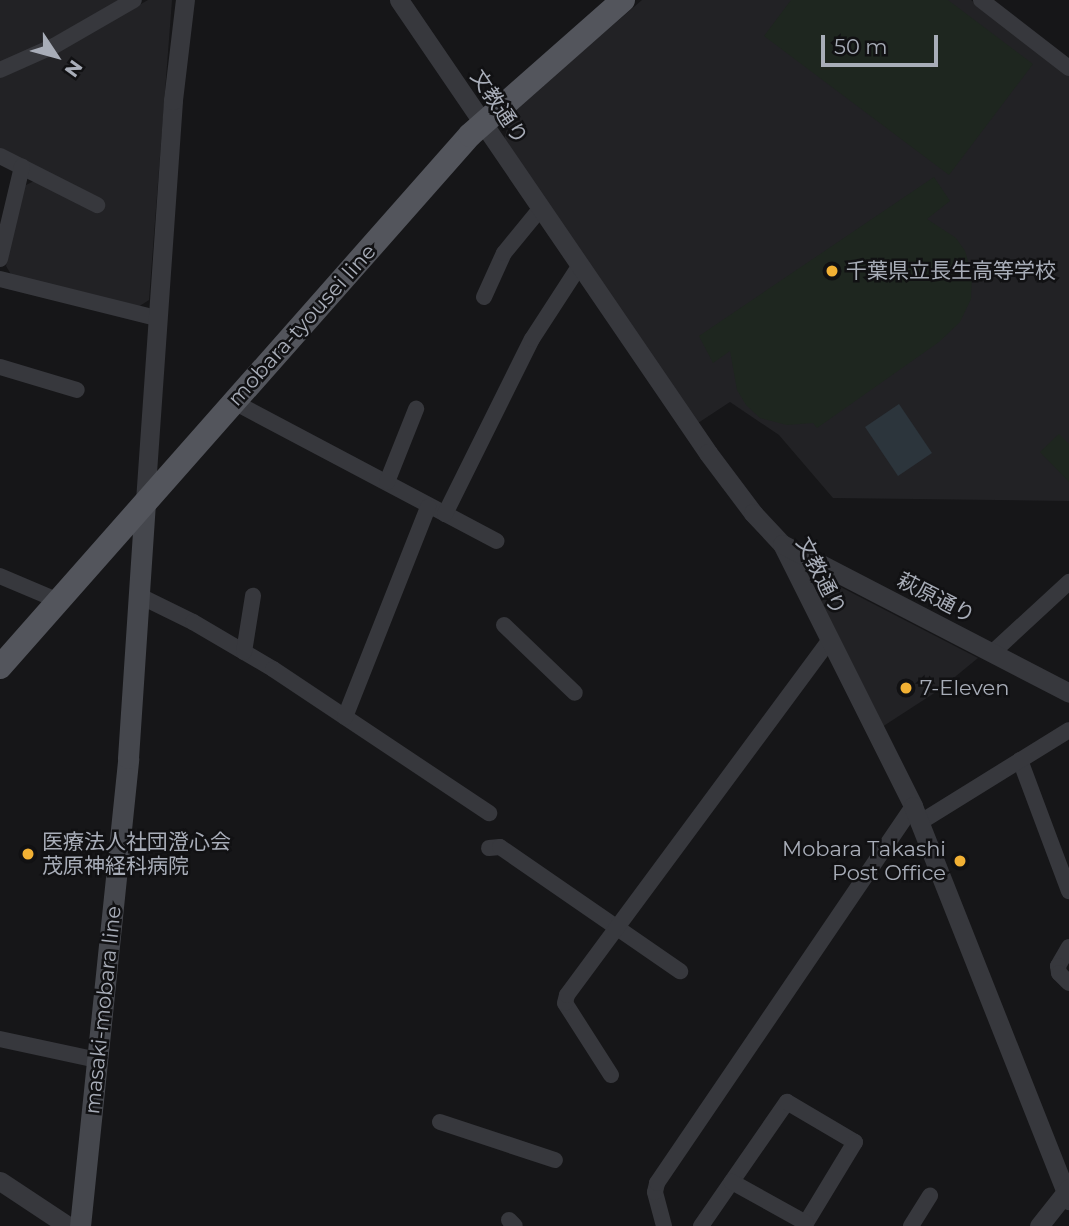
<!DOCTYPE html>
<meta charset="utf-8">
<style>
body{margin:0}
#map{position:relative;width:1069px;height:1226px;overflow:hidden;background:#161618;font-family:Montserrat,"Noto Sans JP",sans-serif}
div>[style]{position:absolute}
.built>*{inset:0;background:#222225}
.green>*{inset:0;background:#1e261f}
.water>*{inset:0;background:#2c353c}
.minor>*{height:16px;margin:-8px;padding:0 8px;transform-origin:8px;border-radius:8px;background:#37383d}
.tertiary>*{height:19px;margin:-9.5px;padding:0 9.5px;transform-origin:9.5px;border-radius:9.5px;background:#37383d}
.secondary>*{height:21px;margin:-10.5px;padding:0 10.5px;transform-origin:10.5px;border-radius:10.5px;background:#45474d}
.primary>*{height:24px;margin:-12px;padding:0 12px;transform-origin:12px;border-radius:12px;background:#53555c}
.dots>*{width:19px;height:19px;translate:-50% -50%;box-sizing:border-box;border:4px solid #111113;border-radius:50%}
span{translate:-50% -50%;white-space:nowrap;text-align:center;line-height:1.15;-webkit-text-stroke:5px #111113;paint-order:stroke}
.street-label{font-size:21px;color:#a8adb8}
.poi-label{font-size:21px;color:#a8adb8}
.left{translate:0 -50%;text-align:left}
.right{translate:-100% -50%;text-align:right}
.north{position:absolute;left:21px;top:21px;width:70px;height:70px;-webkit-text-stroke:5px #111113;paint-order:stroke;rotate:126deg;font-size:19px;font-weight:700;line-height:28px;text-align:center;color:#a8adb8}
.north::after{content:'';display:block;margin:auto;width:24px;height:32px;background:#a8adb8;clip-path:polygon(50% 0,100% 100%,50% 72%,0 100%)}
.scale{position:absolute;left:821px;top:35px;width:117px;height:32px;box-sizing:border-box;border:4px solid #a8adb8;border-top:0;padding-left:9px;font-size:21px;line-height:24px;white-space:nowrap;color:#a8adb8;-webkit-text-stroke:5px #111113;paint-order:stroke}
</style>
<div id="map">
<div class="built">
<i style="clip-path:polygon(0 0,121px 0,49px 40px,0 63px)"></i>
<i style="clip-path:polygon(148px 0,172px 0,149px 300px,138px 307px,12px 276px,6px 266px,24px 186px,34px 181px,0 148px,0 78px,53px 54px)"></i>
<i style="clip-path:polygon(642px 0,971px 0,1069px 76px,1069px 501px,833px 498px,779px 435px,730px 402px,698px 423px,504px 140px,511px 113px)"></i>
<i style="clip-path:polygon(827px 580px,978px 658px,939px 690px,882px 727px,815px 592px)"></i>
</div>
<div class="green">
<i style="clip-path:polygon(791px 0,948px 0,1033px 64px,949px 175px,764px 36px)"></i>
<i style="clip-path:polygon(934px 177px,950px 201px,927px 219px,956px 238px,965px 251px,972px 275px,971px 299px,960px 322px,939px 342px,817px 428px,813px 423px,787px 425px,760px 418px,746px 405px,737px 390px,730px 351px,713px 363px,699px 336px)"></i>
<i style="clip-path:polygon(1059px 434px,1069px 444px,1069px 482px,1040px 452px)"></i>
</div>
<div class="water">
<i style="clip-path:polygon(899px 404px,932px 453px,898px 476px,865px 427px)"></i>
</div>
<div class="minor">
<i style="left:981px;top:0;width:111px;rotate:37.7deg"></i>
<i style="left:0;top:70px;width:59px;rotate:-24deg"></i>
<i style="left:54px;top:46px;width:92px;rotate:-29.9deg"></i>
<i style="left:0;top:156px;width:109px;rotate:26.8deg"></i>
<i style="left:0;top:259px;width:95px;rotate:-76.6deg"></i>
<i style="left:0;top:279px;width:162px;rotate:14deg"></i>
<i style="left:484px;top:297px;width:48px;rotate:-65.6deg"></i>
<i style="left:504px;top:253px;width:58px;rotate:-50.6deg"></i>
<i style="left:0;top:367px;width:80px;rotate:16.6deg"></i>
<i style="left:234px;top:402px;width:297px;rotate:27.9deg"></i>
<i style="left:387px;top:482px;width:79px;rotate:-68.3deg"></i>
<i style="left:445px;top:514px;width:195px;rotate:-63.6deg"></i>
<i style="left:532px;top:339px;width:88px;rotate:-57deg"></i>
<i style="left:0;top:576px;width:64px;rotate:23deg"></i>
<i style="left:140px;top:596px;width:59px;rotate:26.1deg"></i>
<i style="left:193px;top:622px;width:93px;rotate:30.4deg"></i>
<i style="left:273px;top:669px;width:260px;rotate:33.7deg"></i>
<i style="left:504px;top:625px;width:98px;rotate:43.8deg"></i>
<i style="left:244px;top:652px;width:57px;rotate:-80.9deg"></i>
<i style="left:992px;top:653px;width:105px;rotate:-42.7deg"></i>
<i style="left:345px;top:717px;width:226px;rotate:-68.4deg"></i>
<i style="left:1020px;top:760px;width:140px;rotate:69.5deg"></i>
<i style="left:919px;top:823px;width:176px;rotate:-31.8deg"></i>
<i style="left:489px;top:848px;width:11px;rotate:-5deg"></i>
<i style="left:500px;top:847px;width:219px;rotate:34.6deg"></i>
<i style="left:1069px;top:947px;width:22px;rotate:120deg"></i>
<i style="left:1058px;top:966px;width:7px;rotate:82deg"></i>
<i style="left:1059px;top:973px;width:14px;rotate:45deg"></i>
<i style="left:0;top:1039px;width:99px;rotate:12.2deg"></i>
<i style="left:611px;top:1075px;width:85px;rotate:-122.6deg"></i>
<i style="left:565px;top:1003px;width:8px;rotate:-76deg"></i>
<i style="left:567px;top:995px;width:440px;rotate:-53.5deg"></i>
<i style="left:440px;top:1122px;width:121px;rotate:18.3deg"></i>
<i style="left:509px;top:1220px;width:8px;rotate:45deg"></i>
<i style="left:664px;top:1226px;width:35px;rotate:-105deg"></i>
<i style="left:655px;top:1192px;width:9px;rotate:-77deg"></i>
<i style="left:657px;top:1183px;width:456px;rotate:-55.8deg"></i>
<i style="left:701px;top:1226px;width:151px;rotate:-55.3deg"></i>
<i style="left:787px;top:1102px;width:79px;rotate:30.5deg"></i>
<i style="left:855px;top:1142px;width:95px;rotate:121.2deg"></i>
<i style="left:806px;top:1223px;width:85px;rotate:-151deg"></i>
<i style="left:911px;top:1226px;width:36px;rotate:-58deg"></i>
</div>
<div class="tertiary">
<i style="left:399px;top:0;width:548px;rotate:55.7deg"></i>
<i style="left:708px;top:453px;width:75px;rotate:53.1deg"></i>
<i style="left:753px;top:513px;width:42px;rotate:46.9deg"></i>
<i style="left:782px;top:544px;width:293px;rotate:63.4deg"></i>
<i style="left:913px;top:806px;width:424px;rotate:68.4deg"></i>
<i style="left:145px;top:501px;width:402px;rotate:-86deg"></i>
<i style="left:173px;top:100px;width:101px;rotate:-83.2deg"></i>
<i style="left:782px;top:544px;width:323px;rotate:27.4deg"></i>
<i style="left:0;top:1181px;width:82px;rotate:33.5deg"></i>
<i style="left:1039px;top:1226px;width:48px;rotate:-51.7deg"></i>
</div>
<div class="secondary">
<i style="left:80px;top:1226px;width:470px;rotate:-84.1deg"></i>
<i style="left:128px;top:758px;width:258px;rotate:-86.2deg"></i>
</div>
<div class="primary">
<i style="left:0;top:667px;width:710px;rotate:-48.54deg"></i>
<i style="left:470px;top:135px;width:204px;rotate:-41.4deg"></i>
</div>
<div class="dots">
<i style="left:832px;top:271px;background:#f2b134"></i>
<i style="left:906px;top:688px;background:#f2b134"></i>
<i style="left:28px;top:854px;background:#f2b134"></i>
<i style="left:960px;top:861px;background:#f2b134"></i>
</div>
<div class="street-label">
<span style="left:499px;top:107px;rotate:56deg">文教通り</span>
<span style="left:302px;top:325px;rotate:-48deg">mobara-tyousei line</span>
<span style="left:821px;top:576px;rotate:63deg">文教通り</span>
<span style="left:936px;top:598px;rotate:27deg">萩原通り</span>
<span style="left:103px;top:1010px;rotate:-84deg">masaki-mobara line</span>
</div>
<div class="poi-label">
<span class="left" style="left:846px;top:271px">千葉県立長生高等学校</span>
<span class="left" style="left:920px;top:688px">7-Eleven</span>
<span class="left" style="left:42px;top:854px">医療法人社団澄心会<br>茂原神経科病院</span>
<span class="right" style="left:946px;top:861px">Mobara Takashi<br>Post Office</span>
</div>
<div class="north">N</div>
<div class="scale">50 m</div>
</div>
